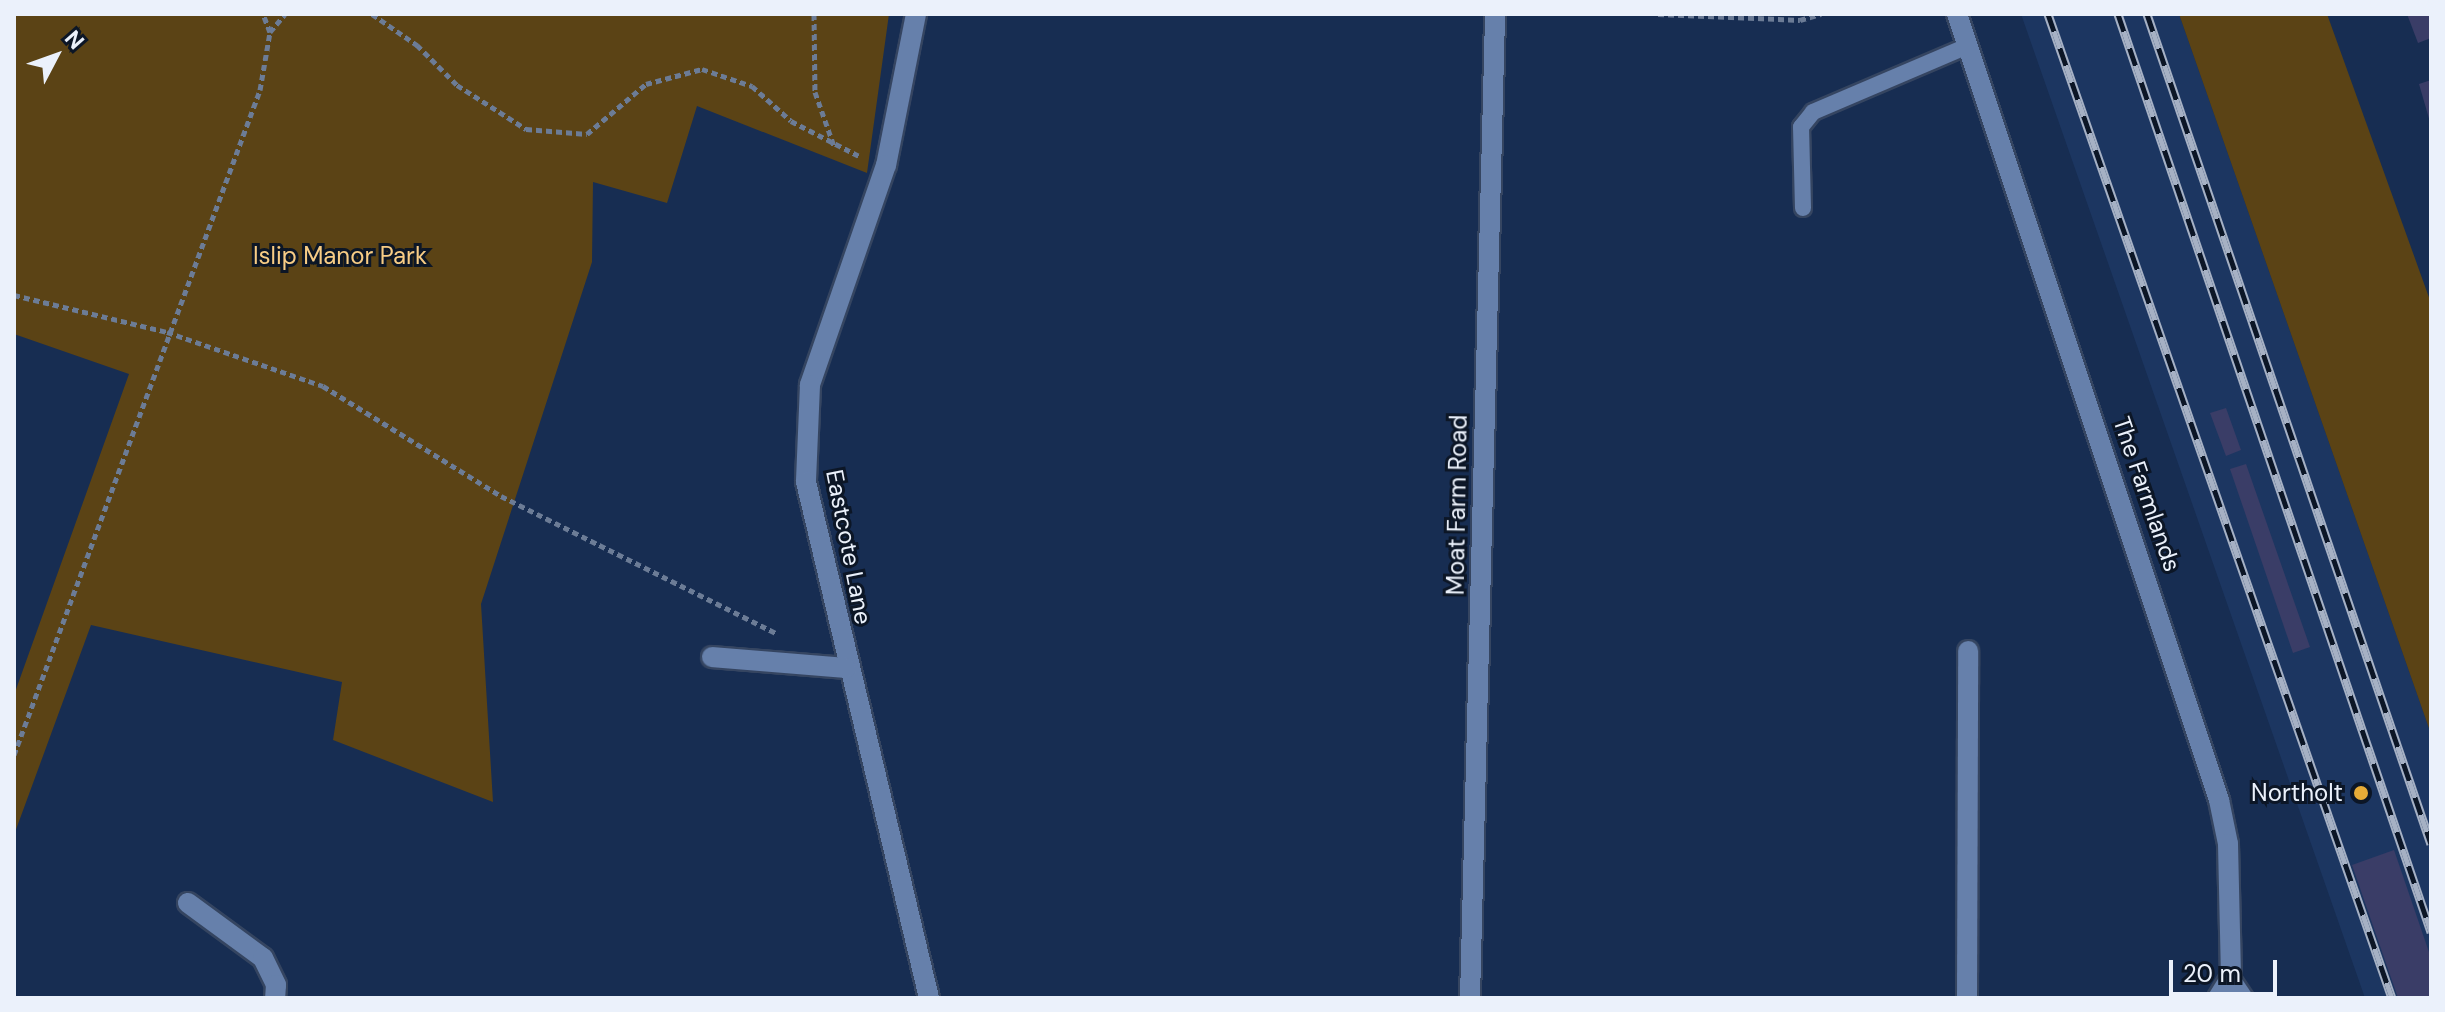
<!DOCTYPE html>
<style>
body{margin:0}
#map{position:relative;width:2445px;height:1012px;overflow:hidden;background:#172d52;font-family:"DM Sans",sans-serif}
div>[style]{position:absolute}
.built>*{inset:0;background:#1c3661}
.green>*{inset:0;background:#5b4315}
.building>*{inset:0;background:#3a3d67}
.path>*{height:5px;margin-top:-2.5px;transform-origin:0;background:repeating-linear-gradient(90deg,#6c7c96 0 6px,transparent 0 10px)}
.roads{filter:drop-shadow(2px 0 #354561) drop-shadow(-2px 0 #354561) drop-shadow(0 2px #354561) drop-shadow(0 -2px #354561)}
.service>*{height:16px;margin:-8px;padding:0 8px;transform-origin:8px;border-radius:8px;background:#6680ab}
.minor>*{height:20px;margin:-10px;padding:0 10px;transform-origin:10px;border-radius:10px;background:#6680ab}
.rail>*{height:9px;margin-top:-4.5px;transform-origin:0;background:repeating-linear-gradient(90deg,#0c1626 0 18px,#a6b1c4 0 36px);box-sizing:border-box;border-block:2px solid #a6b1c4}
.dots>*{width:22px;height:22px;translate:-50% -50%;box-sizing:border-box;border:4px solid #0c1626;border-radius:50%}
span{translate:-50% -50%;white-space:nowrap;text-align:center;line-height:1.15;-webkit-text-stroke:6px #0c1626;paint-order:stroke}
.park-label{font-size:24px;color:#f7cc85}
.street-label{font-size:24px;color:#ebf1fb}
.poi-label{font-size:24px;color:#ebf1fb}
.right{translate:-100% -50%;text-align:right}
.frame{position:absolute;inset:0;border:16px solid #ebf1fb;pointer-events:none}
.north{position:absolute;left:16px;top:16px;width:80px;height:80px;-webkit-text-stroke:6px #0c1626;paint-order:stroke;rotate:49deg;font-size:22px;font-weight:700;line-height:32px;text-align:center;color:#ebf1fb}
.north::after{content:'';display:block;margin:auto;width:28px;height:36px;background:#ebf1fb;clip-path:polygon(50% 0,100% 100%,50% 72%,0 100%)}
.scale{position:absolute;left:2169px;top:960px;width:108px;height:36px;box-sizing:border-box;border:4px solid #ebf1fb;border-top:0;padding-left:10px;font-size:24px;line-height:28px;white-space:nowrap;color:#ebf1fb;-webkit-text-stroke:6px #0c1626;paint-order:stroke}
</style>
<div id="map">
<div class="built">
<i style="clip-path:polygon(2021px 14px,2179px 14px,2431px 734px,2431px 998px,2365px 998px)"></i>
</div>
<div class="green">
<i style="clip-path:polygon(14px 14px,889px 14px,867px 173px,697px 106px,667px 203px,593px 182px,592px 262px,481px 604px,493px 802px,333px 740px,342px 682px,91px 625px,14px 835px,14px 695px,129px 374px,14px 334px)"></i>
<i style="clip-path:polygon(2179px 14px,2327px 14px,2431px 303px,2431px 734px)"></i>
</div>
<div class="building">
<i style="clip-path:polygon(2407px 14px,2431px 14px,2431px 38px,2418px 43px)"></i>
<i style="clip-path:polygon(2431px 80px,2431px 122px,2430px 122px,2419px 84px)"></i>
<i style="clip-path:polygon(2226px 408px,2241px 450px,2226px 456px,2210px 413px)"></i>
<i style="clip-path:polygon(2246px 464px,2310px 647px,2293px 653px,2230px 469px)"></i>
<i style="clip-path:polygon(2394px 850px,2431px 958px,2431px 998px,2398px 998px,2352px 865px)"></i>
</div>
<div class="path">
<i style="left:372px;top:14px;width:55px;rotate:34.6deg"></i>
<i style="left:417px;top:45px;width:57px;rotate:45deg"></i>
<i style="left:457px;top:85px;width:82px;rotate:32.5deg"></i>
<i style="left:526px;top:129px;width:61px;rotate:4.7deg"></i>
<i style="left:587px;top:134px;width:77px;rotate:-40.3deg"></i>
<i style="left:646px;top:84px;width:58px;rotate:-15deg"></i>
<i style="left:702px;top:69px;width:53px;rotate:18.8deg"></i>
<i style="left:752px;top:86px;width:52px;rotate:41.9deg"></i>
<i style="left:791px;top:121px;width:76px;rotate:27.2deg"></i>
<i style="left:814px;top:14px;width:78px;rotate:89.3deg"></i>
<i style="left:815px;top:92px;width:57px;rotate:70.6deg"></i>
<i style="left:1658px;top:14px;width:142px;rotate:2.4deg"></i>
<i style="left:1800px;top:20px;width:22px;rotate:-16deg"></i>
<i style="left:270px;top:32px;width:23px;rotate:-50deg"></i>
<i style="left:14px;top:295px;width:157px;rotate:13.6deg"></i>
<i style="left:167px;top:332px;width:165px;rotate:19.1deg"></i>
<i style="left:323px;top:386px;width:209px;rotate:31.7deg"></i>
<i style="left:501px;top:496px;width:307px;rotate:26.5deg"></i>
<i style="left:14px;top:755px;width:709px;rotate:-69.7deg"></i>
<i style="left:260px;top:90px;width:59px;rotate:-80.2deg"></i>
<i style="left:270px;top:32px;width:19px;rotate:-111deg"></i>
</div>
<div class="roads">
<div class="service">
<i style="left:1803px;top:208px;width:81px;rotate:-91.4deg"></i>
<i style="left:1801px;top:127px;width:19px;rotate:-51deg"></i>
<i style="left:1813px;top:112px;width:168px;rotate:-23.1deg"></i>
<i style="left:2231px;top:977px;width:25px;rotate:56deg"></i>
</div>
<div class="minor">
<i style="left:916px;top:14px;width:154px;rotate:101.2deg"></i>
<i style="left:886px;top:165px;width:233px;rotate:109.1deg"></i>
<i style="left:810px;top:385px;width:97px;rotate:92.4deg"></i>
<i style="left:806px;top:482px;width:530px;rotate:76.59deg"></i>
<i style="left:1957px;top:14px;width:829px;rotate:71.57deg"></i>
<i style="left:2219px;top:800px;width:45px;rotate:78.4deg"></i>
<i style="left:2228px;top:844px;width:133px;rotate:88.7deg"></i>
<i style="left:2231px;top:977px;width:25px;rotate:122deg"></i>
<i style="left:712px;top:657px;width:134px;rotate:4.7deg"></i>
<i style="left:188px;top:903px;width:93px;rotate:36.3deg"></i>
<i style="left:263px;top:958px;width:30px;rotate:64deg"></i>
<i style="left:276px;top:985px;width:13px;rotate:94deg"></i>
<i style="left:1470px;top:998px;width:984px;rotate:-88.54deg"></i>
<i style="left:1967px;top:998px;width:347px;rotate:-89.8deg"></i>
</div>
</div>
<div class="rail">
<i style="left:2048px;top:14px;width:1042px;rotate:70.73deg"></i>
<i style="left:2118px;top:14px;width:970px;rotate:71.17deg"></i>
<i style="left:2147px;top:14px;width:877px;rotate:71.11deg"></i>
</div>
<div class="dots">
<i style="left:2361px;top:793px;background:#e7ac37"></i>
</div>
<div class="park-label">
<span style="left:340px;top:256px">Islip Manor Park</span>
</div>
<div class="street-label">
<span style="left:2147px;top:494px;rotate:71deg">The Farmlands</span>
<span style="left:1457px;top:505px;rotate:-89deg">Moat Farm Road</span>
<span style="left:849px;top:547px;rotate:79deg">Eastcote Lane</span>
</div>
<div class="poi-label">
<span class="right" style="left:2343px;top:793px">Northolt</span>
</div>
<div class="frame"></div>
<div class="north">N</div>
<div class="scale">20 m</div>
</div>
